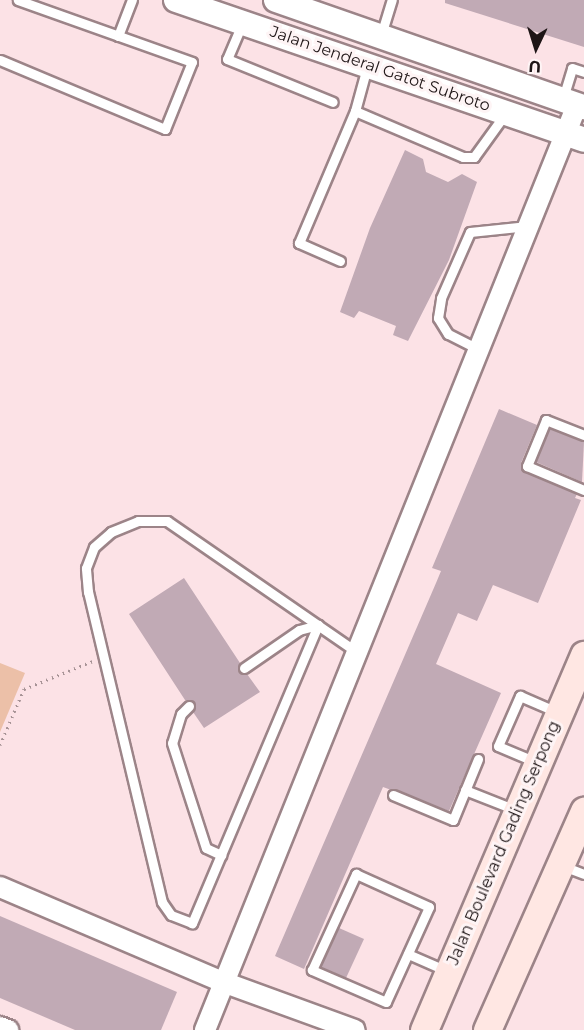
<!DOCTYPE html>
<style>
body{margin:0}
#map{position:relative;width:584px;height:1030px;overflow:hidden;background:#fce2e6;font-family:Montserrat,sans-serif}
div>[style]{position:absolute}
.green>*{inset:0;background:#ecc0a8}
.building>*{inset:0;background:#c1aab5}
.path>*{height:3px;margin-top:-1.5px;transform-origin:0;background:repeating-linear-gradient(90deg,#a79396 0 1.5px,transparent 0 6px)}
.roads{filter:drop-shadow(2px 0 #9c8488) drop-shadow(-2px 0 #9c8488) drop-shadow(0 2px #9c8488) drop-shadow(0 -2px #9c8488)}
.service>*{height:9px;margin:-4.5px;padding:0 4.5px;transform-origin:4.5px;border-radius:4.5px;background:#fff}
.minor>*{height:20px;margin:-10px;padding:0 10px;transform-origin:10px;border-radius:10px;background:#fff}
.tertiary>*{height:24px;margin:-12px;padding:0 12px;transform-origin:12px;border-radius:12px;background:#fff}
.secondary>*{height:27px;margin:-13.5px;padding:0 13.5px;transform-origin:13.5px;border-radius:13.5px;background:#ffe7e3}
span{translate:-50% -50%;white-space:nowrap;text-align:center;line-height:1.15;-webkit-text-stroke:6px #fef4f5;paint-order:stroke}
.street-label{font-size:16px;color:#1e1516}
.north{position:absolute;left:506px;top:18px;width:60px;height:60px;-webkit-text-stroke:4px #fef4f5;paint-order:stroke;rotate:184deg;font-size:16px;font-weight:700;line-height:24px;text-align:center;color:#1e1516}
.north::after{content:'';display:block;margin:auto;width:21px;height:27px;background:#1e1516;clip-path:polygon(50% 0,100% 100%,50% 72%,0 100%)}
</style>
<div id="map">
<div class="green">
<i style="clip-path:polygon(0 663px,25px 673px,0 732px)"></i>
</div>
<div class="building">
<i style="clip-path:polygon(445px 0,584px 0,584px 47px,445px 3px)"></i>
<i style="clip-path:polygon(405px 150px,423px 159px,426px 172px,448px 182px,462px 174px,477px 182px,449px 260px,408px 341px,393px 335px,396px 326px,359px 311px,354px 318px,340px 312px,370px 228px)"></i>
<i style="clip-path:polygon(499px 409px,537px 425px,521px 463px,522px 471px,577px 494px,575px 498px,581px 500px,538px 603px,493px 585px,477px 621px,458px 613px,436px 664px,501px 693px,449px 811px,383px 787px,304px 969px,275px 956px,436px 583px,441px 571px,432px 568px)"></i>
<i style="clip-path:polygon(550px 429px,584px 442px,582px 482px,536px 462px)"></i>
<i style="clip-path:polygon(184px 578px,240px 663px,238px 671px,247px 674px,260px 692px,204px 728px,193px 712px,194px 702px,185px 700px,129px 614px)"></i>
<i style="clip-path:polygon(0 916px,177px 992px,161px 1030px,75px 1030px,0 998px)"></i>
<i style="clip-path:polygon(339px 928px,364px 939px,346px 978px,321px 967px)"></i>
</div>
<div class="path">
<i style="left:0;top:745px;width:61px;rotate:-66.8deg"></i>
<i style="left:24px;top:689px;width:74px;rotate:-22.1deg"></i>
</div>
<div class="roads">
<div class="service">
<i style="left:242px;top:24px;width:38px;rotate:113deg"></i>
<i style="left:227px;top:59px;width:114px;rotate:22.1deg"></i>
<i style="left:381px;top:35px;width:37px;rotate:-73deg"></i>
<i style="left:118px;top:36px;width:39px;rotate:-69deg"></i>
<i style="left:0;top:60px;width:179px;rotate:22.7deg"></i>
<i style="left:165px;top:129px;width:72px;rotate:-68.1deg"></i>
<i style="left:192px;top:62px;width:185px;rotate:-160.4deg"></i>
<i style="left:563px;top:98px;width:31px;rotate:-73deg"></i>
<i style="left:572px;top:68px;width:13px;rotate:18deg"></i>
<i style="left:355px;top:111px;width:117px;rotate:23.1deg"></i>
<i style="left:463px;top:157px;width:11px"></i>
<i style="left:474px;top:157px;width:53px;rotate:-54.2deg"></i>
<i style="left:340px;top:261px;width:45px;rotate:-156.3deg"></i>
<i style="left:299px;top:243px;width:143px;rotate:-67deg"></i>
<i style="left:355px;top:111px;width:46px;rotate:-74.7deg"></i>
<i style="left:480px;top:350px;width:36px;rotate:-153deg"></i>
<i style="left:448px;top:334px;width:19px;rotate:-122deg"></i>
<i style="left:438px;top:318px;width:20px;rotate:-81deg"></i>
<i style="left:441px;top:298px;width:72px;rotate:-66.3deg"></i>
<i style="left:470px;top:232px;width:58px;rotate:-5.9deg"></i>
<i style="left:584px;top:435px;width:41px;rotate:-158.5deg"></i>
<i style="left:546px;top:420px;width:50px;rotate:112.4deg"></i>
<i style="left:527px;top:466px;width:62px;rotate:22.8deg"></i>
<i style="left:318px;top:625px;width:324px;rotate:112.9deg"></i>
<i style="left:192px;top:923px;width:22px;rotate:-159deg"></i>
<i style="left:171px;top:915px;width:16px;rotate:-125deg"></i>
<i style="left:162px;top:902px;width:319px;rotate:-103.4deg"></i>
<i style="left:88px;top:592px;width:24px;rotate:-95deg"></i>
<i style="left:86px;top:568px;width:22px;rotate:-69deg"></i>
<i style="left:94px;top:547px;width:23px;rotate:-41deg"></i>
<i style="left:111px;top:532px;width:29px;rotate:-22deg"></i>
<i style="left:138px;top:521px;width:29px"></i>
<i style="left:167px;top:521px;width:231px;rotate:34.6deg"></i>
<i style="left:244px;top:668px;width:67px;rotate:-34.6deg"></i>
<i style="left:299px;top:630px;width:20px;rotate:-15deg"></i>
<i style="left:189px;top:706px;width:11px;rotate:135deg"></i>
<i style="left:181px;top:714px;width:30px;rotate:107deg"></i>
<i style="left:172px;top:743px;width:110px;rotate:72.1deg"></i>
<i style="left:206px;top:848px;width:17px;rotate:25deg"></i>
<i style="left:536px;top:762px;width:41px;rotate:-157.2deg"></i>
<i style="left:498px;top:746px;width:55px;rotate:-66.3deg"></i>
<i style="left:520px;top:696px;width:40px;rotate:23.4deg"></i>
<i style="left:465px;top:790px;width:55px;rotate:21.4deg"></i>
<i style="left:393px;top:795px;width:65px;rotate:22.6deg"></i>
<i style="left:453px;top:820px;width:66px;rotate:-67.7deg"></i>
<i style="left:563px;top:866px;width:22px;rotate:21deg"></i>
<i style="left:356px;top:874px;width:80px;rotate:24.3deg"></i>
<i style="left:429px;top:907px;width:104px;rotate:114.4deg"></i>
<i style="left:386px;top:1002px;width:81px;rotate:-156.6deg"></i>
<i style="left:312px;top:970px;width:106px;rotate:-65.4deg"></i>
<i style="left:408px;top:954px;width:43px;rotate:23.6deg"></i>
</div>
<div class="minor">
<i style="left:0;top:887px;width:242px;rotate:23.1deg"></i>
<i style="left:223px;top:982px;width:140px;rotate:20deg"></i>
<i style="left:0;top:1027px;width:9px;rotate:21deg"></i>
<i style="left:205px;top:1030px;width:997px;rotate:-68.09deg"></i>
</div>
<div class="tertiary">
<i style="left:176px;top:0;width:431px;rotate:18.9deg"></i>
<i style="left:276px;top:0;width:326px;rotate:19.2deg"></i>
</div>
<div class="secondary">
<i style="left:424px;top:1030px;width:408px;rotate:-66.9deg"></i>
<i style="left:487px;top:1030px;width:240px;rotate:-66.1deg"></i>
</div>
</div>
<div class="street-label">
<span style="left:380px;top:69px;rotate:19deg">Jalan Jenderal Gatot Subroto</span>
<span style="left:504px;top:843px;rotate:-67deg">Jalan Boulevard Gading Serpong</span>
</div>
<div class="north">U</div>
</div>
